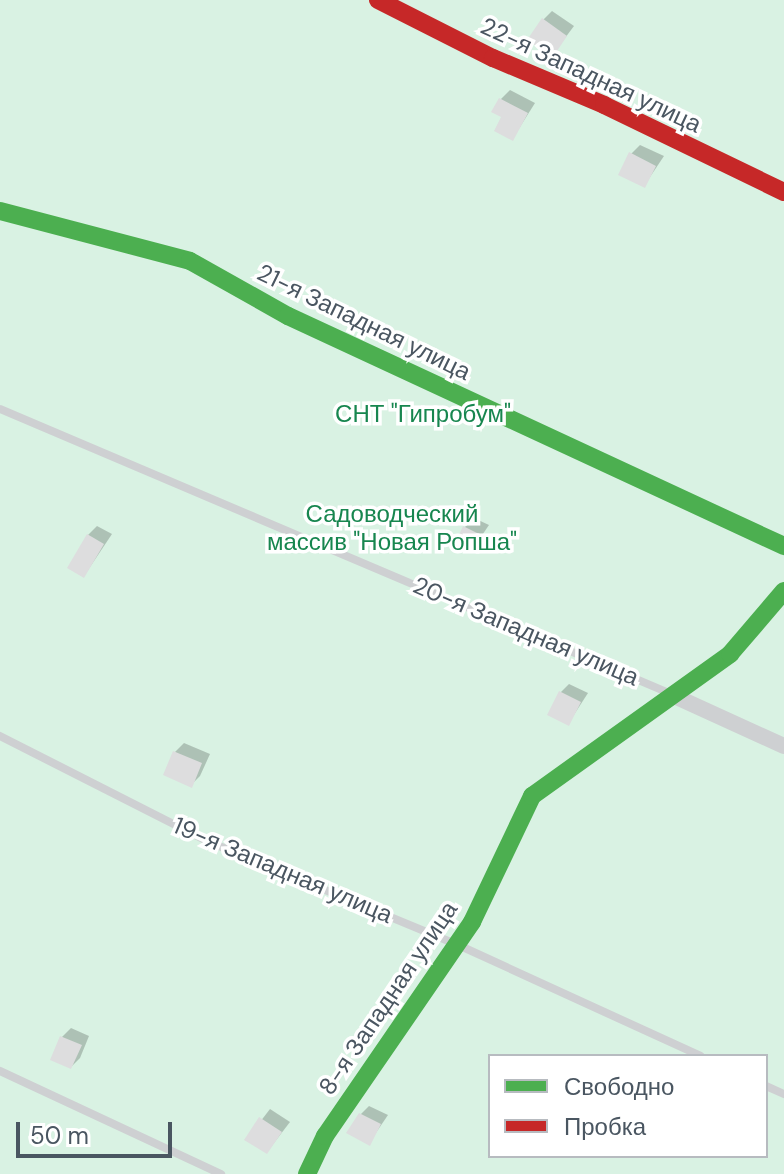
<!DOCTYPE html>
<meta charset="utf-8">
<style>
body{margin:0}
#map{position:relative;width:784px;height:1174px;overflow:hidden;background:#f4f4f4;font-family:"DM Sans",sans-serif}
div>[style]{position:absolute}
.green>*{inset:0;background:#d9f2e3}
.shadow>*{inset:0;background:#0003}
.building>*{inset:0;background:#ddddde}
.lane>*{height:8px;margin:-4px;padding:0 4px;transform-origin:4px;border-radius:4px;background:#ced0d2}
.street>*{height:16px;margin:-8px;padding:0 8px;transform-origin:8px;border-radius:8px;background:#ced0d2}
.fast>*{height:18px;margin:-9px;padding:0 9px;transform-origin:9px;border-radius:9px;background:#4caf50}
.jam>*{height:18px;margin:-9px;padding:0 9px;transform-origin:9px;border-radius:9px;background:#c62828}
span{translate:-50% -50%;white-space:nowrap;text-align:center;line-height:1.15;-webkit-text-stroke:7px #fff;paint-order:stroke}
.street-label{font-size:24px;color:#4a5661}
.park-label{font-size:24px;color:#17864f}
.legend{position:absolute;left:488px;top:1054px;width:280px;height:104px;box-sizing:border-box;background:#fff;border:2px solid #b7bbc0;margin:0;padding:10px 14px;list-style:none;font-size:24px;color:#4a5661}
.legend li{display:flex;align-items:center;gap:16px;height:40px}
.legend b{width:40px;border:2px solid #b7bbc0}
.scale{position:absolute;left:16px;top:1122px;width:156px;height:36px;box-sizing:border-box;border:4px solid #4a5661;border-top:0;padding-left:10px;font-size:24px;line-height:28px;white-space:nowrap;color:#4a5661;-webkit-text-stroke:6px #fff;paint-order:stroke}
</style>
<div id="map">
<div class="green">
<i style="clip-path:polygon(evenodd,0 0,784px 0,784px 1174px,0 1174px,0 0,490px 1056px,766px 1056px,766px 1156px,490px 1156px,490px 1056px)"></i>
</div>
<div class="shadow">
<i style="clip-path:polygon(552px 11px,574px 26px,553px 54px,543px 20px)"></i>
<i style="clip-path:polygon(510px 90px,535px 103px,513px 138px,501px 99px)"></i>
<i style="clip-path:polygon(640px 145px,664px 156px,644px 186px,631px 154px)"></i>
<i style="clip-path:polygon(474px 518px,489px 525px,472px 550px,465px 527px)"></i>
<i style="clip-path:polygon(97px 526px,112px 534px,84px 576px,88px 535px)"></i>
<i style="clip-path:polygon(569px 684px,588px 693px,568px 724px,560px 693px)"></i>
<i style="clip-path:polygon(184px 743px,210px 754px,200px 776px,191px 785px,175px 752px)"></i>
<i style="clip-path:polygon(71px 1028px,89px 1036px,80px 1058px,71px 1067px,62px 1037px)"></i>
<i style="clip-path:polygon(369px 1106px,388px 1115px,369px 1143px,360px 1115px)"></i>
<i style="clip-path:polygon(270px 1109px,290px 1122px,267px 1152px,247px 1139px)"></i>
</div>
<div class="building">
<i style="clip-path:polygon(542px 18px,567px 36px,553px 57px,527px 40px)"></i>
<i style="clip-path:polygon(499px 98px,528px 113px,513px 141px,494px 131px,501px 117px,491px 112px)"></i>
<i style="clip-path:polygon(629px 152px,656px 166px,645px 188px,618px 175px)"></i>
<i style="clip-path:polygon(463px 526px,481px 535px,473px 553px,455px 544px)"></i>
<i style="clip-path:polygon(87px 534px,104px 544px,84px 578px,67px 568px)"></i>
<i style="clip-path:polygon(559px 691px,581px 702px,569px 726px,547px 715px)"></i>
<i style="clip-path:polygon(173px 751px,202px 763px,192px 788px,163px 775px)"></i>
<i style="clip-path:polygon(60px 1036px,82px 1045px,71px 1069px,50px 1060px)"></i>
<i style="clip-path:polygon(359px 1113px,381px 1124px,370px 1146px,346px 1133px)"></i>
<i style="clip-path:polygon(259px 1117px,282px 1132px,267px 1154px,244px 1140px)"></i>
</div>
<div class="lane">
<i style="left:0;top:409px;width:727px;rotate:23deg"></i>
<i style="left:0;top:736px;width:232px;rotate:26.9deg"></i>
<i style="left:207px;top:841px;width:269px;rotate:22.5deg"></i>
<i style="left:456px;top:944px;width:269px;rotate:24.6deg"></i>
<i style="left:0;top:1071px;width:244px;rotate:25deg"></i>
<i style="left:766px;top:1086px;width:20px;rotate:24deg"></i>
</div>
<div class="street">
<i style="left:672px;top:695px;width:123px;rotate:24.5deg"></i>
</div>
<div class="fast">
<i style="left:0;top:211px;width:196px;rotate:14.7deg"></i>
<i style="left:190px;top:261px;width:112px;rotate:29.3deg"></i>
<i style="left:288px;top:316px;width:547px;rotate:24.88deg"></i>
<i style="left:307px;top:1174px;width:42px;rotate:-64.7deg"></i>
<i style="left:325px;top:1136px;width:260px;rotate:-55.5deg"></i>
<i style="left:472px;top:922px;width:140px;rotate:-64.5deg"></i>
<i style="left:532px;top:796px;width:244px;rotate:-35.6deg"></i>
<i style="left:730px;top:654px;width:83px;rotate:-49.4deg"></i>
</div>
<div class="jam">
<i style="left:378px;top:0;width:129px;rotate:26.8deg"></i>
<i style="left:493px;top:58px;width:121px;rotate:22.9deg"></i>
<i style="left:604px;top:105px;width:200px;rotate:25.8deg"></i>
</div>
<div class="street-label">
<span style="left:591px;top:75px;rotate:25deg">22-я Западная улица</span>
<span style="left:364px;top:322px;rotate:26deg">21-я Западная улица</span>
<span style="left:526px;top:631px;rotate:23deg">20-я Западная улица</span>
<span style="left:283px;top:870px;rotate:23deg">19-я Западная улица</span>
<span style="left:388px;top:998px;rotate:-56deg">8-я Западная улица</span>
</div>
<div class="park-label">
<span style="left:423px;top:414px">СНТ "Гипробум"</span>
<span style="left:392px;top:528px">Садоводческий<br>массив "Новая Ропша"</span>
</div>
<ul class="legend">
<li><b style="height:10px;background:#4caf50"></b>Свободно</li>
<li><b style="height:10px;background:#c62828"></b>Пробка</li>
</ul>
<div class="scale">50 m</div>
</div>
